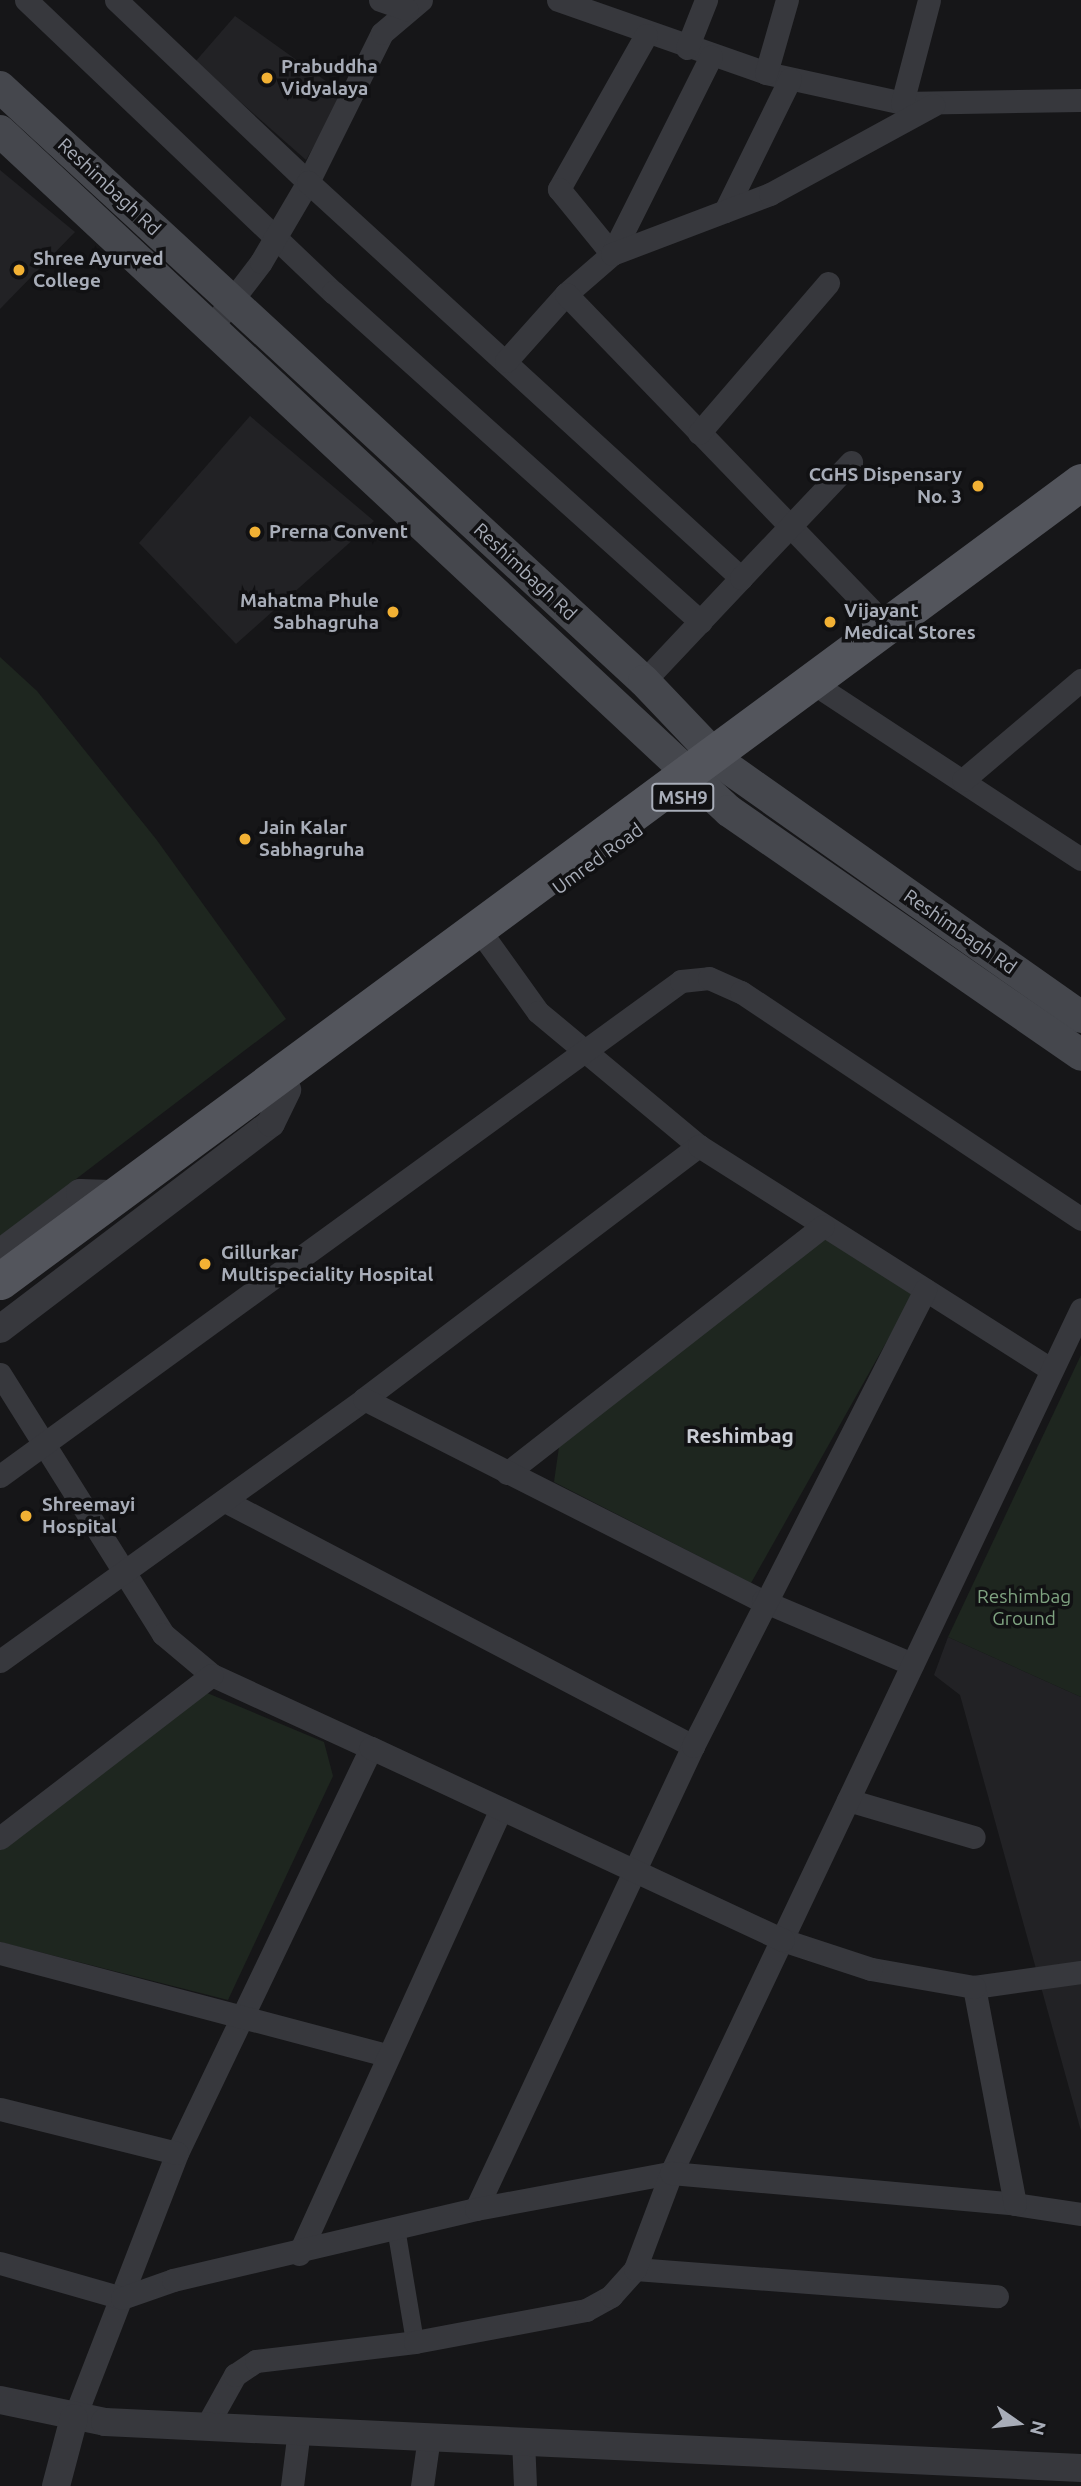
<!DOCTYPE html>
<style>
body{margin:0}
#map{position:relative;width:1081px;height:2486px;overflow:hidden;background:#161618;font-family:Ubuntu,sans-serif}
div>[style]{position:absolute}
.built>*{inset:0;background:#222225}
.green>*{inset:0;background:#1e261f}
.pedestrian>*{height:18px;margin:-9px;padding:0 9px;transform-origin:9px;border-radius:9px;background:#37383d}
.minor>*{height:23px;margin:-11.5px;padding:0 11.5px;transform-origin:11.5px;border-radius:11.5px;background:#37383d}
.tertiary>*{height:28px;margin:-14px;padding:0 14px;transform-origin:14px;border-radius:14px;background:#37383d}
.secondary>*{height:32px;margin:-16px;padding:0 16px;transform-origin:16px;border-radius:16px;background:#45474d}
.primary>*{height:37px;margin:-18.5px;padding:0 18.5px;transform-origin:18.5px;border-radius:18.5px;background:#53555c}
.dots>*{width:19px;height:19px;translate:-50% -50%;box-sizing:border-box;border:4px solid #111113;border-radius:50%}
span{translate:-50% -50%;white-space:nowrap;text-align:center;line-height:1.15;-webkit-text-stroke:7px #111113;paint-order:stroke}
.shield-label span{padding:2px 5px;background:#111113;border:2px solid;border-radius:5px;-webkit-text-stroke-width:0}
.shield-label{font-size:18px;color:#a8adb8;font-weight:700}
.poi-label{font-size:19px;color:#a8adb8;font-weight:700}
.left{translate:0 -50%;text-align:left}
.right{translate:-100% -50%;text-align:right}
.street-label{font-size:19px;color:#a8adb8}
.park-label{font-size:19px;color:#7fa381}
.neighbourhood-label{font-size:21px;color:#c9ccd4;font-weight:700}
.north{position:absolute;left:983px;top:2388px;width:70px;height:70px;-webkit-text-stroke:5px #111113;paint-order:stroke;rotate:104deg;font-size:19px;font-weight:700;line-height:28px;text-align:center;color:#a8adb8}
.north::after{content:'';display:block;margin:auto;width:24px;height:32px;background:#a8adb8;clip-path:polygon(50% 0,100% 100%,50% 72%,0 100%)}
</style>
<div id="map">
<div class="built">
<i style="clip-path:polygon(235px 16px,344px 94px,306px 160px,195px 62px)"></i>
<i style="clip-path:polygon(0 170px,75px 232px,0 309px)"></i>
<i style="clip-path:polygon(250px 416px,374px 521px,236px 644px,139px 543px)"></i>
<i style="clip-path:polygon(948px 1637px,1081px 1697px,1081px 2131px,960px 1695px,934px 1675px)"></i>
</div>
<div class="green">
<i style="clip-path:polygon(0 657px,37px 691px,156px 839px,286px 1019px,0 1237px)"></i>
<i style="clip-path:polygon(825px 1236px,914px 1293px,751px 1583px,554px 1482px,559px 1447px)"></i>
<i style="clip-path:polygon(1081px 1355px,1081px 1697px,948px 1637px)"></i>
<i style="clip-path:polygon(200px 1690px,324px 1742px,333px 1776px,228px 2000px,0 1942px,0 1849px)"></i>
</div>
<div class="pedestrian">
<i style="left:396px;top:2228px;width:116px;rotate:80.5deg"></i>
</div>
<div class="minor">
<i style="left:26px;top:0;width:424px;rotate:43.6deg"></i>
<i style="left:333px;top:292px;width:494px;rotate:41.9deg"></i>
<i style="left:116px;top:0;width:265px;rotate:43.5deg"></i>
<i style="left:308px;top:182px;width:166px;rotate:-63.6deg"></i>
<i style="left:382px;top:33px;width:51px;rotate:-40.2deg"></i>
<i style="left:380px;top:0;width:28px;rotate:19deg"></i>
<i style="left:558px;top:0;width:220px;rotate:19.3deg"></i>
<i style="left:766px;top:73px;width:139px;rotate:12.4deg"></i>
<i style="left:902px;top:103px;width:179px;rotate:-1deg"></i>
<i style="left:646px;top:35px;width:177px;rotate:119.5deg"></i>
<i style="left:559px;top:189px;width:84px;rotate:50.8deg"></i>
<i style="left:612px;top:254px;width:221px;rotate:-63.4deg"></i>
<i style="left:687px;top:48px;width:52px;rotate:-68.4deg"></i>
<i style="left:766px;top:73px;width:76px;rotate:-74deg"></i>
<i style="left:902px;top:103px;width:106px;rotate:-75.3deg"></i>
<i style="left:725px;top:211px;width:147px;rotate:-63.8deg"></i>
<i style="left:566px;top:294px;width:61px;rotate:-41deg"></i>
<i style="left:612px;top:254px;width:169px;rotate:-20.8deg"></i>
<i style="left:770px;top:194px;width:186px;rotate:-28.6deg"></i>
<i style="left:210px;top:329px;width:84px;rotate:-52.7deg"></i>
<i style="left:261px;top:262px;width:93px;rotate:-59.6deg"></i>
<i style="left:308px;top:182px;width:587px;rotate:42.44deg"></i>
<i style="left:741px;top:578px;width:141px;rotate:133.3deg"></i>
<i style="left:506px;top:361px;width:90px;rotate:-48.2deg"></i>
<i style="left:566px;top:294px;width:459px;rotate:46deg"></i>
<i style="left:699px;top:433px;width:198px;rotate:-49.3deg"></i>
<i style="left:741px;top:578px;width:160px;rotate:-46.5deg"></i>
<i style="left:825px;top:691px;width:306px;rotate:33.3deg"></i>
<i style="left:963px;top:780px;width:155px;rotate:-40.3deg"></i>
<i style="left:487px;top:941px;width:87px;rotate:54.3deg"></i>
<i style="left:538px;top:1012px;width:209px;rotate:39.8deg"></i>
<i style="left:0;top:1374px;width:307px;rotate:57.9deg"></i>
<i style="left:163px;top:1634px;width:64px;rotate:39.9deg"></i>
<i style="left:212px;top:1675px;width:175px;rotate:24.7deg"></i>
<i style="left:371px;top:1748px;width:449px;rotate:115.6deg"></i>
<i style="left:177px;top:2153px;width:284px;rotate:111.2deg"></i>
<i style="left:364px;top:1399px;width:420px;rotate:-37.1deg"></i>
<i style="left:699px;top:1146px;width:417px;rotate:32.4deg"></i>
<i style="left:507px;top:1473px;width:401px;rotate:-38deg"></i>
<i style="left:0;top:1476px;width:842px;rotate:-36.01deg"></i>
<i style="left:681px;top:981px;width:28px;rotate:-6deg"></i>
<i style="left:709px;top:978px;width:35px;rotate:24deg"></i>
<i style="left:741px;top:992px;width:409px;rotate:33.7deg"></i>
<i style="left:229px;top:1503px;width:524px;rotate:27.64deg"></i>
<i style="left:0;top:1661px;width:448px;rotate:-35.7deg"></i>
<i style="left:364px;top:1399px;width:447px;rotate:26.9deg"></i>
<i style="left:763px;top:1601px;width:162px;rotate:22.9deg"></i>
<i style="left:848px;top:1800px;width:131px;rotate:16.4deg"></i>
<i style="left:0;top:1838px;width:267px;rotate:-37.6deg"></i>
<i style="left:0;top:1953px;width:398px;rotate:14.8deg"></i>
<i style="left:974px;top:1987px;width:108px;rotate:-8deg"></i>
<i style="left:0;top:2109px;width:182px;rotate:14deg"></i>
<i style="left:1015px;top:2204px;width:67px;rotate:8.6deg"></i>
<i style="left:476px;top:2209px;width:511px;rotate:-64.89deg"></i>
<i style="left:693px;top:1746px;width:512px;rotate:-63.03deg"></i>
<i style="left:299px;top:2254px;width:489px;rotate:-65.6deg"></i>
<i style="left:0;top:2263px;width:127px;rotate:16deg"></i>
<i style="left:122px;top:2298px;width:54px;rotate:-19.4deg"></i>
<i style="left:173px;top:2280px;width:311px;rotate:-13.2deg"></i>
<i style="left:476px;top:2209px;width:198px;rotate:-10.5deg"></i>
<i style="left:671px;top:2173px;width:956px;rotate:-64.61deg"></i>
<i style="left:635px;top:2269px;width:363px;rotate:4.3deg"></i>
<i style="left:206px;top:2427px;width:60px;rotate:-60.9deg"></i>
<i style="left:235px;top:2375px;width:25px;rotate:-34deg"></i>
<i style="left:256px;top:2361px;width:160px;rotate:-6.8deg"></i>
<i style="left:415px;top:2342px;width:174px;rotate:-10.6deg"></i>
<i style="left:586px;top:2310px;width:29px;rotate:-29deg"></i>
<i style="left:611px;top:2296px;width:36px;rotate:-48deg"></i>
<i style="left:635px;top:2269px;width:103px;rotate:-69.4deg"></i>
<i style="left:671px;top:2173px;width:345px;rotate:5.1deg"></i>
<i style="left:1015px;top:2204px;width:221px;rotate:-100.7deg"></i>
<i style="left:974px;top:1987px;width:105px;rotate:-170.1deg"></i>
<i style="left:871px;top:1969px;width:93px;rotate:-161.8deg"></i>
<i style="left:783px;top:1940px;width:455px;rotate:-155deg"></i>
<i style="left:523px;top:2440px;width:46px;rotate:87.5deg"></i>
<i style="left:292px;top:2486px;width:56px;rotate:-82.9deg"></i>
<i style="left:422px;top:2486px;width:49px;rotate:-81.9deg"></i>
</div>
<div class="tertiary">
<i style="left:0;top:1253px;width:100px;rotate:-36.9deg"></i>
<i style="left:80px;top:1193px;width:38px;rotate:2deg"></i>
<i style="left:0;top:1329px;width:340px;rotate:-37.2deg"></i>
<i style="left:271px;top:1123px;width:37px;rotate:-64deg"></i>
<i style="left:0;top:2400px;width:107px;rotate:11.8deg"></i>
<i style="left:105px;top:2422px;width:977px;rotate:2.7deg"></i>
<i style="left:56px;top:2486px;width:70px;rotate:-75.2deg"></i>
</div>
<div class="secondary">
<i style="left:0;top:87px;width:876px;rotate:42.69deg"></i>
<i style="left:644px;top:681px;width:116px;rotate:46.4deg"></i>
<i style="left:724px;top:765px;width:437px;rotate:35.2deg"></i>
<i style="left:0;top:131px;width:997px;rotate:43.01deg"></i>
<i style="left:729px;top:811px;width:428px;rotate:34.7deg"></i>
</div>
<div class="primary">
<i style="left:0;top:1281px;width:1344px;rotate:-36.47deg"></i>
</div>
<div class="dots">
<i style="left:267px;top:78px;background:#f2b134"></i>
<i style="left:19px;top:270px;background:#f2b134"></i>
<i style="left:978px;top:486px;background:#f2b134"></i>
<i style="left:255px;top:532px;background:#f2b134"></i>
<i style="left:393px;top:612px;background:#f2b134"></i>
<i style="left:830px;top:622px;background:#f2b134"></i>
<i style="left:245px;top:839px;background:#f2b134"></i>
<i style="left:205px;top:1264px;background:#f2b134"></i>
<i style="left:26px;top:1516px;background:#f2b134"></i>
</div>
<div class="shield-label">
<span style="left:683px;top:797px">MSH9</span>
</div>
<div class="poi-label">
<span class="left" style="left:281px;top:78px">Prabuddha<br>Vidyalaya</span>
<span class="left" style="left:33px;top:270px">Shree Ayurved<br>College</span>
<span class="right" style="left:962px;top:486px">CGHS Dispensary<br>No. 3</span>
<span class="left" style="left:269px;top:532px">Prerna Convent</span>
<span class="right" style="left:379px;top:612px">Mahatma Phule<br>Sabhagruha</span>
<span class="left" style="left:844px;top:622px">Vijayant<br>Medical Stores</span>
<span class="left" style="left:259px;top:839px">Jain Kalar<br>Sabhagruha</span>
<span class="left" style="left:221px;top:1264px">Gillurkar<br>Multispeciality Hospital</span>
<span class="left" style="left:42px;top:1516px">Shreemayi<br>Hospital</span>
</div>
<div class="street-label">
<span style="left:109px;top:187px;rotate:43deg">Reshimbagh Rd</span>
<span style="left:525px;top:572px;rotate:43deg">Reshimbagh Rd</span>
<span style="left:598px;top:859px;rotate:-36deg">Umred Road</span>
<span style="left:960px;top:932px;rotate:35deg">Reshimbagh Rd</span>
</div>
<div class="park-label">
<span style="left:1024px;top:1608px">Reshimbag<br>Ground</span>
</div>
<div class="neighbourhood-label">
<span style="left:740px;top:1435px">Reshimbag</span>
</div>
<div class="north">N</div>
</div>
